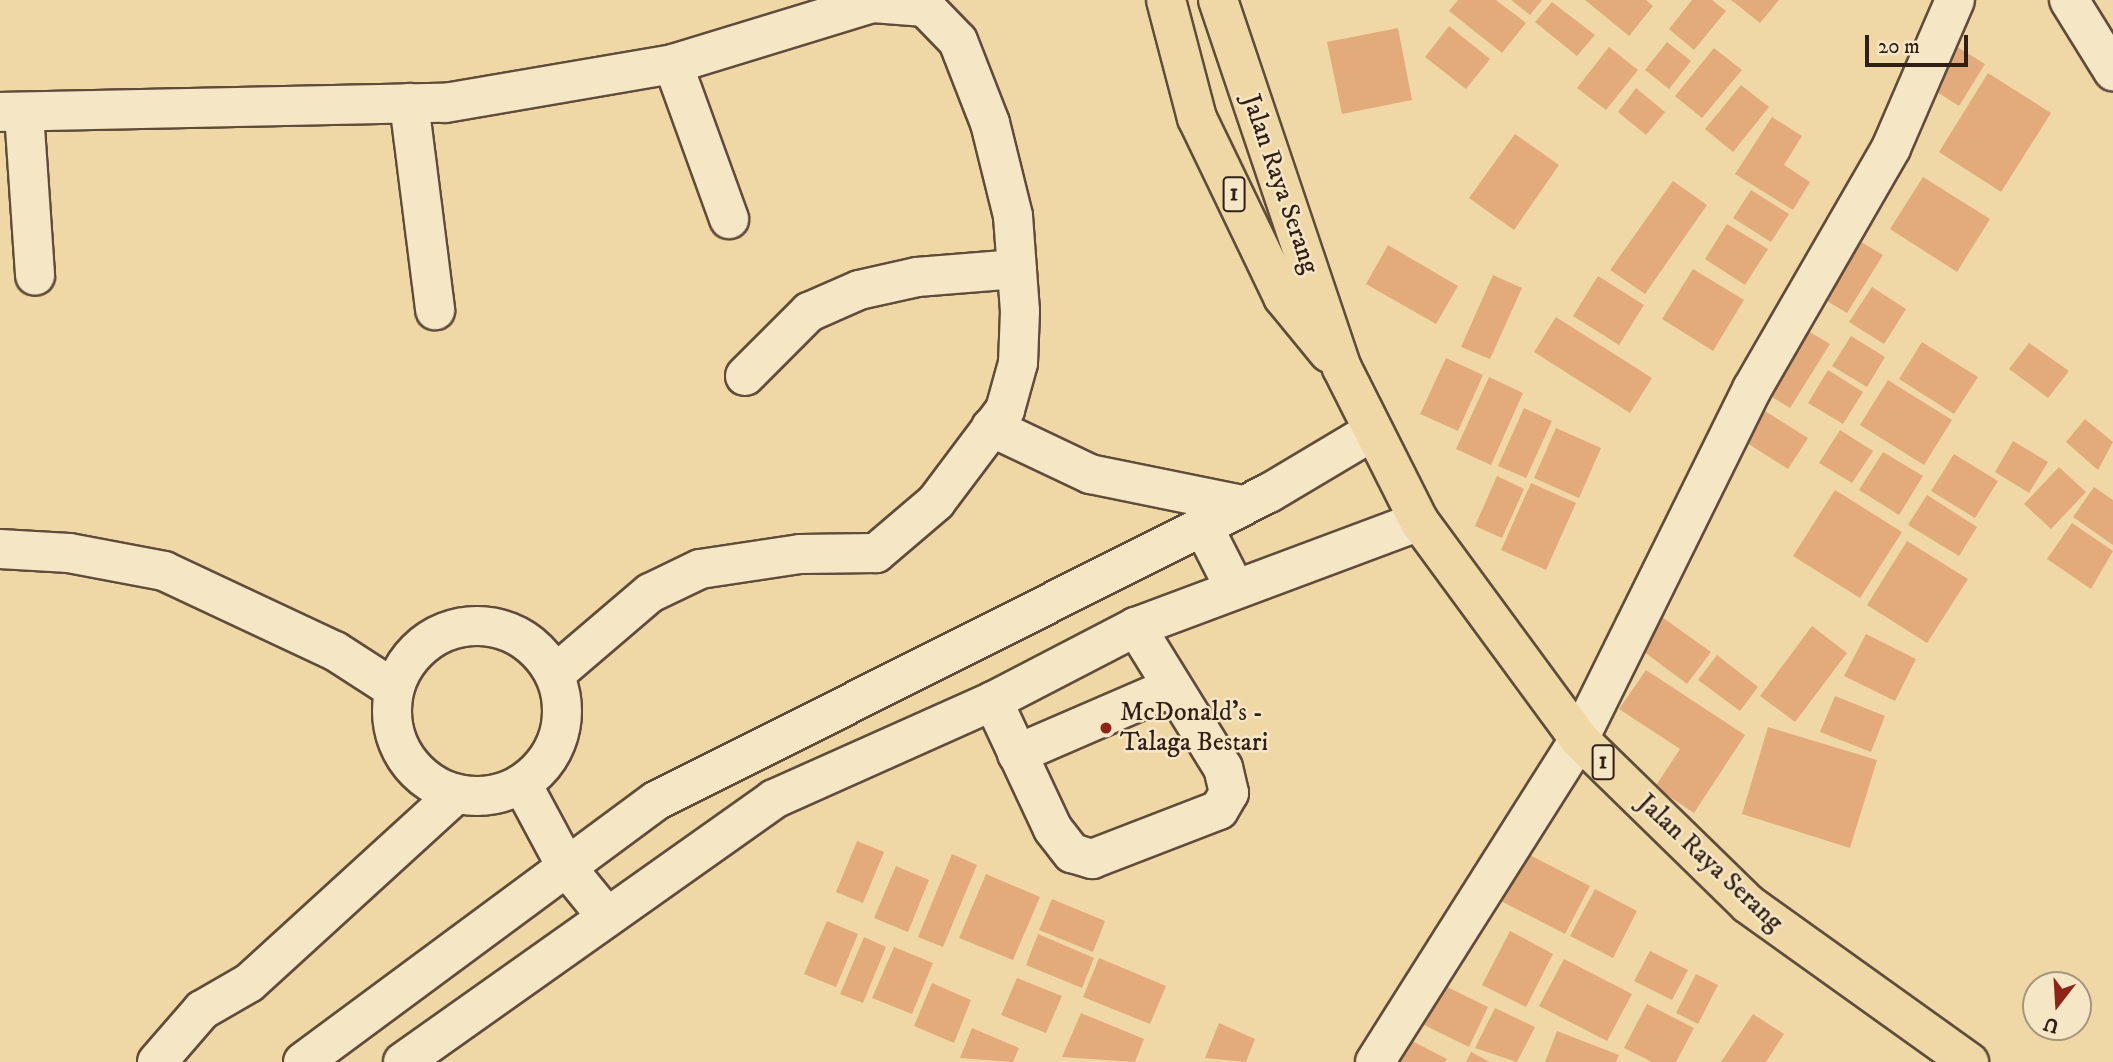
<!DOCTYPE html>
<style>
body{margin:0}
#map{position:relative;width:2113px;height:1062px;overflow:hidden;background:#f0d8a6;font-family:"IM FELL DW Pica",serif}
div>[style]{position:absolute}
.building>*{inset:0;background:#e3ab7c}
.roads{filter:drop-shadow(2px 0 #604c3b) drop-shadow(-2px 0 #604c3b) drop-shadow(0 2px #604c3b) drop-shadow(0 -2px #604c3b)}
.minor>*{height:38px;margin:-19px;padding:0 19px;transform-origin:19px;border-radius:19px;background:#f5e6c5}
.minor>.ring{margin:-19px;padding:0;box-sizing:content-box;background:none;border:38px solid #f5e6c5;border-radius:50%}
.highway>*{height:38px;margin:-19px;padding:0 19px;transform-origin:19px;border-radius:19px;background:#f0d8a6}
.dots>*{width:19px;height:19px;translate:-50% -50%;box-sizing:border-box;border:4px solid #f5e6c5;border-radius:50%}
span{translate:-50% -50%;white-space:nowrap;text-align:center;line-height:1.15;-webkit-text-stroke:5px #f5e6c5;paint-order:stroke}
.shield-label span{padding:2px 5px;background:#f5e6c5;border:2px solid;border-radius:5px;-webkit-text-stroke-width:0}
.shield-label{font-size:24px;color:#301e17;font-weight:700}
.street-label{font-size:26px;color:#301e17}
.poi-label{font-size:26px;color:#301e17}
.left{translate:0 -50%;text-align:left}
.north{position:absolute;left:2022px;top:971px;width:70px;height:70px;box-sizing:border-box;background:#f5e6c5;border:2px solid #a6967f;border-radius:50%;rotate:197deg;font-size:19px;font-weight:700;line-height:28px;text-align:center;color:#301e17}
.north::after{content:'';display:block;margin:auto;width:24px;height:32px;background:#8f2418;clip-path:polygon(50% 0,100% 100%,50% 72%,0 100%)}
.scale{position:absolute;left:1865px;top:35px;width:103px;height:32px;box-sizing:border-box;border:4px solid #301e17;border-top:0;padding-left:9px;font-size:21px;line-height:24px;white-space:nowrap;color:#301e17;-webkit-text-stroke:5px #f5e6c5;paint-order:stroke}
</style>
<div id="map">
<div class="building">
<i style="clip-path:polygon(1458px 0,1496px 0,1526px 23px,1502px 53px,1449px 11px)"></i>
<i style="clip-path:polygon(1511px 0,1542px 0,1530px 15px)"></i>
<i style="clip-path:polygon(1585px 0,1646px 0,1653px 6px,1629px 36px)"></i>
<i style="clip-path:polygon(1692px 0,1712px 0,1726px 11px,1694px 50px,1669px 29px)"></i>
<i style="clip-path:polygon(1731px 0,1779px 0,1760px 23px)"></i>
<i style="clip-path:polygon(1552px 2px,1595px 35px,1577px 56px,1535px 22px)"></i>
<i style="clip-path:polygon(1449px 26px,1490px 59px,1466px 89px,1425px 57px)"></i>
<i style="clip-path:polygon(1398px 28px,1412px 100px,1342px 114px,1327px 42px)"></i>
<i style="clip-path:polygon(1667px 42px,1691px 61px,1669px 89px,1645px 70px)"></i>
<i style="clip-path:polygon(1951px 43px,1985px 64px,1959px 106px,1926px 85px)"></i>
<i style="clip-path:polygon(1609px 47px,1638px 70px,1606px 110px,1577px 88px)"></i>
<i style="clip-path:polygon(1714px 48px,1742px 70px,1702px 118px,1675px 96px)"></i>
<i style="clip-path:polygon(1988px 73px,2051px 113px,2001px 192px,1939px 152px)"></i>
<i style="clip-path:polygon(1741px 85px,1769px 107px,1733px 152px,1705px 129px)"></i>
<i style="clip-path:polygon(1636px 88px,1665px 112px,1646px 135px,1618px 112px)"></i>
<i style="clip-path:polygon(1772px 117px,1802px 136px,1784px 165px,1810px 182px,1793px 210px,1735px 174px)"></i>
<i style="clip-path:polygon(1515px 134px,1559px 165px,1514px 230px,1469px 198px)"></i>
<i style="clip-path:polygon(1923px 177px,1990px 219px,1957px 272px,1890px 229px)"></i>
<i style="clip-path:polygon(1673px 181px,1707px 205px,1645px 294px,1610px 270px)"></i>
<i style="clip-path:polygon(1751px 190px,1789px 214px,1771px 242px,1733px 218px)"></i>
<i style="clip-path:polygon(1727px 224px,1768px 249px,1745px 285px,1705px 259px)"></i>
<i style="clip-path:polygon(1846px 233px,1883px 255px,1847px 313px,1810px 291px)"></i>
<i style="clip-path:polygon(1388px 245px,1458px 286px,1436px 324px,1366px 284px)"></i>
<i style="clip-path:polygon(1693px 269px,1744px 300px,1713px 351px,1662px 319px)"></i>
<i style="clip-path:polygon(1493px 275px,1522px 288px,1490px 359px,1461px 347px)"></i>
<i style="clip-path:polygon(1598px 276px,1644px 305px,1619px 345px,1573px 316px)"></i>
<i style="clip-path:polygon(1872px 287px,1906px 309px,1884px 344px,1849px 322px)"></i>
<i style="clip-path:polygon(1556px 317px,1652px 378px,1630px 413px,1534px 352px)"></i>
<i style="clip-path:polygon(1798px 325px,1830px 344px,1790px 408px,1759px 389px)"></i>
<i style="clip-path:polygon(1851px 336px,1885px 357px,1867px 387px,1832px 366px)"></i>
<i style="clip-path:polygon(1922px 342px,1978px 377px,1954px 414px,1899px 379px)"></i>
<i style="clip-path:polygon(2029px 343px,2069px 371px,2048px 398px,2009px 369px)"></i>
<i style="clip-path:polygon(1446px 358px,1483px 375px,1458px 431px,1420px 414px)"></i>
<i style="clip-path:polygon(1828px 370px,1863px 392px,1843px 424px,1808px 403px)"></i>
<i style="clip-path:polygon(1489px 377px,1523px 393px,1491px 465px,1456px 449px)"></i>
<i style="clip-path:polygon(1888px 380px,1952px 420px,1924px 465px,1860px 425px)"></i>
<i style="clip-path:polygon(1524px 408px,1552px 421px,1526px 478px,1498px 466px)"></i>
<i style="clip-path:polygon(1763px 410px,1808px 438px,1788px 469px,1744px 441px)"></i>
<i style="clip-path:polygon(2085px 419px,2113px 442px,2098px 470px,2066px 442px)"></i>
<i style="clip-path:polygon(1556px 428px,1601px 448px,1579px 498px,1534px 478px)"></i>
<i style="clip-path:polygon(1840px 430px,1873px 451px,1852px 483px,1819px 463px)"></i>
<i style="clip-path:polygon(2013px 441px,2048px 462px,2029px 493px,1995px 472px)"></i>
<i style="clip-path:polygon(1883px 452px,1923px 476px,1899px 515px,1859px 490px)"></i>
<i style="clip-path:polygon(1954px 454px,1998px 481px,1975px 518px,1931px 491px)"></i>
<i style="clip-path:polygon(2059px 467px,2086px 492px,2051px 529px,2024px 504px)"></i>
<i style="clip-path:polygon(1497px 476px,1524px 489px,1502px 538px,1475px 526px)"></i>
<i style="clip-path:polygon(1531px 483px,1576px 503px,1546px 570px,1501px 550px)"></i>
<i style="clip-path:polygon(2094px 487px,2113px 500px,2113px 545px,2073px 517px)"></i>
<i style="clip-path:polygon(1835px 490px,1902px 532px,1860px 598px,1793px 556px)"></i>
<i style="clip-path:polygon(1927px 495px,1977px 527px,1959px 556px,1908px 525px)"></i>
<i style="clip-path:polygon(2072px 523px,2113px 551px,2091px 589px,2047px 559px)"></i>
<i style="clip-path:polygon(1907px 541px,1968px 579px,1927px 643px,1867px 605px)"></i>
<i style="clip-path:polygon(1662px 617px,1711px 652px,1687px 684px,1639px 648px)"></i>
<i style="clip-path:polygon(1812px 626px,1847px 653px,1795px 722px,1760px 696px)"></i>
<i style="clip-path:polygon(1866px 634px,1916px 659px,1895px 701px,1844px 676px)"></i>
<i style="clip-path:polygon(1717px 655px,1758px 687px,1740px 711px,1698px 680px)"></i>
<i style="clip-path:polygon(1646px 670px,1745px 735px,1694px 813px,1655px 787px,1680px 749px,1619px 709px)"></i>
<i style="clip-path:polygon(1835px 696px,1885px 716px,1871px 752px,1820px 732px)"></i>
<i style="clip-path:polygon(1768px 727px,1877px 760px,1850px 848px,1742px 814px)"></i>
<i style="clip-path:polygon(857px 841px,884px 852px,863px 903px,836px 892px)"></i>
<i style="clip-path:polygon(1526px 853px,1590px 886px,1565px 934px,1501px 901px)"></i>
<i style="clip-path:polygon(952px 854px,977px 865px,943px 947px,918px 937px)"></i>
<i style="clip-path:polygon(896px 866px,929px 880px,908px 932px,874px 918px)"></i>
<i style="clip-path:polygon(986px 874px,1040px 897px,1013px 960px,959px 938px)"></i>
<i style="clip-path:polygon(1595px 889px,1637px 911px,1613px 958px,1570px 936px)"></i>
<i style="clip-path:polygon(1052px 899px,1105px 921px,1093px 952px,1039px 930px)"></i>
<i style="clip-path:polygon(827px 921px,858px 934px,836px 987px,804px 974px)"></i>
<i style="clip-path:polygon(1510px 931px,1553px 954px,1526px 1007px,1482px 985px)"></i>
<i style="clip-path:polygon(1038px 934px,1094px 958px,1082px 988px,1026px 965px)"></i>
<i style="clip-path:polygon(864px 937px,886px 947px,863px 1003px,840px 994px)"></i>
<i style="clip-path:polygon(894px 947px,933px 963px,912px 1014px,872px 998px)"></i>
<i style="clip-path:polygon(1650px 951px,1688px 970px,1672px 1000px,1634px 981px)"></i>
<i style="clip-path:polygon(1099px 958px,1166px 986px,1150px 1024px,1083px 997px)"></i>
<i style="clip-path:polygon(1564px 959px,1632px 994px,1607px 1041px,1539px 1006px)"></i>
<i style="clip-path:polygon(1696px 974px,1718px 985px,1698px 1024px,1676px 1013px)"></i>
<i style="clip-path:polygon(1017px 978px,1062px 996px,1046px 1033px,1001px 1015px)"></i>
<i style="clip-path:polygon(932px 983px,971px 1000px,954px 1043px,914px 1026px)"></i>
<i style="clip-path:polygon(1443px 985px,1488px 1007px,1469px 1047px,1424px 1025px)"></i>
<i style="clip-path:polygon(1647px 1004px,1694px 1028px,1676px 1062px,1652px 1062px,1624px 1048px)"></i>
<i style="clip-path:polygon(1495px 1008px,1535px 1027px,1517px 1062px,1475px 1048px)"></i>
<i style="clip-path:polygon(1081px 1013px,1144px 1039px,1135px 1062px,1062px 1057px)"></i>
<i style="clip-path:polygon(1753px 1014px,1784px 1034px,1766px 1062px,1721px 1062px)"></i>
<i style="clip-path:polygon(1219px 1023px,1255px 1039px,1246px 1062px,1205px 1058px)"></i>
<i style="clip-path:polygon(972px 1028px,1019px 1048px,1013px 1062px,960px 1058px)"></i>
<i style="clip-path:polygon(1557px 1031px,1619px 1055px,1616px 1062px,1545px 1062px)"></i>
<i style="clip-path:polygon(1412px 1041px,1447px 1059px,1445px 1062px,1401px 1062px)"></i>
<i style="clip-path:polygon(1471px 1052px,1490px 1062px,1466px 1062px)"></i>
</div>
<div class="roads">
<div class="minor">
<i style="left:2069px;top:0;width:84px;rotate:58.2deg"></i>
<i style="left:673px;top:64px;width:165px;rotate:70.1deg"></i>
<i style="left:409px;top:103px;width:209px;rotate:82.8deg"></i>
<i style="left:0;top:112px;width:445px;rotate:-1.2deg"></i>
<i style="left:445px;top:103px;width:231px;rotate:-9.7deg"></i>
<i style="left:673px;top:64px;width:209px;rotate:-17deg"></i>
<i style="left:873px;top:3px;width:52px;rotate:4.4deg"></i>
<i style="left:925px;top:7px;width:47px;rotate:45.9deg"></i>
<i style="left:958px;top:41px;width:88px;rotate:68.7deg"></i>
<i style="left:990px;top:123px;width:96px;rotate:76.1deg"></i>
<i style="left:1013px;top:216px;width:95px;rotate:85.8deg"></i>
<i style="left:1020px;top:311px;width:52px;rotate:92.2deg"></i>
<i style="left:1018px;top:363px;width:49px;rotate:105.5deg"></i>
<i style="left:1005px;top:410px;width:115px;rotate:126.9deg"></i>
<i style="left:936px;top:502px;width:79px;rotate:139.6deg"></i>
<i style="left:876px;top:553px;width:76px;rotate:179.2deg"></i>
<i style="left:800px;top:554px;width:101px;rotate:171.5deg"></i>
<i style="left:700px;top:569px;width:55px;rotate:154.4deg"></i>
<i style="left:650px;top:593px;width:125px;rotate:139.5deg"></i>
<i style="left:24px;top:113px;width:163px;rotate:86.1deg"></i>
<i style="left:745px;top:376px;width:91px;rotate:-45deg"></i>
<i style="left:809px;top:312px;width:55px;rotate:-23.7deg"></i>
<i style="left:859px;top:290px;width:59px;rotate:-12.6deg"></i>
<i style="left:917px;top:277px;width:100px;rotate:-4.6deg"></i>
<i style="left:991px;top:427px;width:110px;rotate:25.4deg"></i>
<i style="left:1090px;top:474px;width:156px;rotate:11.5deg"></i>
<i style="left:1202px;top:524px;width:71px;rotate:63.1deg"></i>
<i style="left:0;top:549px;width:69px;rotate:3.3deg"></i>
<i style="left:69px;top:553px;width:97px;rotate:10.7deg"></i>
<i style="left:164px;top:571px;width:189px;rotate:25.1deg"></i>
<i style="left:335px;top:651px;width:70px;rotate:32.8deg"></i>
<i class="ring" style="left:392px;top:626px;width:132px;height:132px"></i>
<i style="left:993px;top:701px;width:141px;rotate:64.9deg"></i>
<i style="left:1053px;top:829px;width:31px;rotate:52deg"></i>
<i style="left:1072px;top:853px;width:21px;rotate:17deg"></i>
<i style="left:1092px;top:859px;width:136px;rotate:-21.1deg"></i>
<i style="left:1219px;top:810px;width:20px;rotate:-60deg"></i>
<i style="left:1229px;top:793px;width:26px;rotate:-103deg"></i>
<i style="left:1223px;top:768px;width:166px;rotate:-121.7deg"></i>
<i style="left:1017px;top:754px;width:169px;rotate:-23.4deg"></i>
<i style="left:522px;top:784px;width:95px;rotate:61.8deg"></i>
<i style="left:567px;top:868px;width:63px;rotate:50.8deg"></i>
<i style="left:157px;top:1062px;width:69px;rotate:-49.1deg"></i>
<i style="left:202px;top:1010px;width:54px;rotate:-29.9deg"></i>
<i style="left:249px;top:983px;width:280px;rotate:-42.4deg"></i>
<i style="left:303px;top:1062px;width:439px;rotate:-36.5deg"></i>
<i style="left:656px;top:801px;width:686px;rotate:-26.68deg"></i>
<i style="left:1269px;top:493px;width:121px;rotate:-30.8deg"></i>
<i style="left:403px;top:1062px;width:455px;rotate:-35.3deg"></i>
<i style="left:774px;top:799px;width:240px;rotate:-24.1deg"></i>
<i style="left:993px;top:701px;width:161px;rotate:-27.4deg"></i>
<i style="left:1136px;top:627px;width:302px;rotate:-20.5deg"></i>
<i style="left:1375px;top:1062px;width:382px;rotate:-57.7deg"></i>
<i style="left:1579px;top:739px;width:390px;rotate:-63.7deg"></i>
<i style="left:1752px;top:389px;width:278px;rotate:-60deg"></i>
<i style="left:1891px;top:148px;width:161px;rotate:-66.6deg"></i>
</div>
<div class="highway">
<i style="left:1166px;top:0;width:122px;rotate:75.3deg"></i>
<i style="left:1197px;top:118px;width:199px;rotate:64.3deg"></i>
<i style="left:1283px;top:297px;width:72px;rotate:50.6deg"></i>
<i style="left:1218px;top:0;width:388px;rotate:71.4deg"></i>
<i style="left:1342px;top:368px;width:171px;rotate:63.3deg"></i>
<i style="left:1419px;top:521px;width:270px;rotate:53.7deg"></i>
<i style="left:1579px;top:739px;width:236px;rotate:44.3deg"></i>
<i style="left:1748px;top:904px;width:272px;rotate:35.6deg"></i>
</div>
</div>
<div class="dots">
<i style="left:1106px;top:728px;background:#8f2418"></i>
</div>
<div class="shield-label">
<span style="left:1234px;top:194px">1</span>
<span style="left:1603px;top:762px">1</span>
</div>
<div class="street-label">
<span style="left:1280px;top:184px;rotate:71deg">Jalan Raya Serang</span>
<span style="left:1710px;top:863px;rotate:43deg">Jalan Raya Serang</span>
</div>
<div class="poi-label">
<span class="left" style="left:1120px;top:728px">McDonald's -<br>Talaga Bestari</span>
</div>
<div class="north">U</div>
<div class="scale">20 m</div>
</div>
